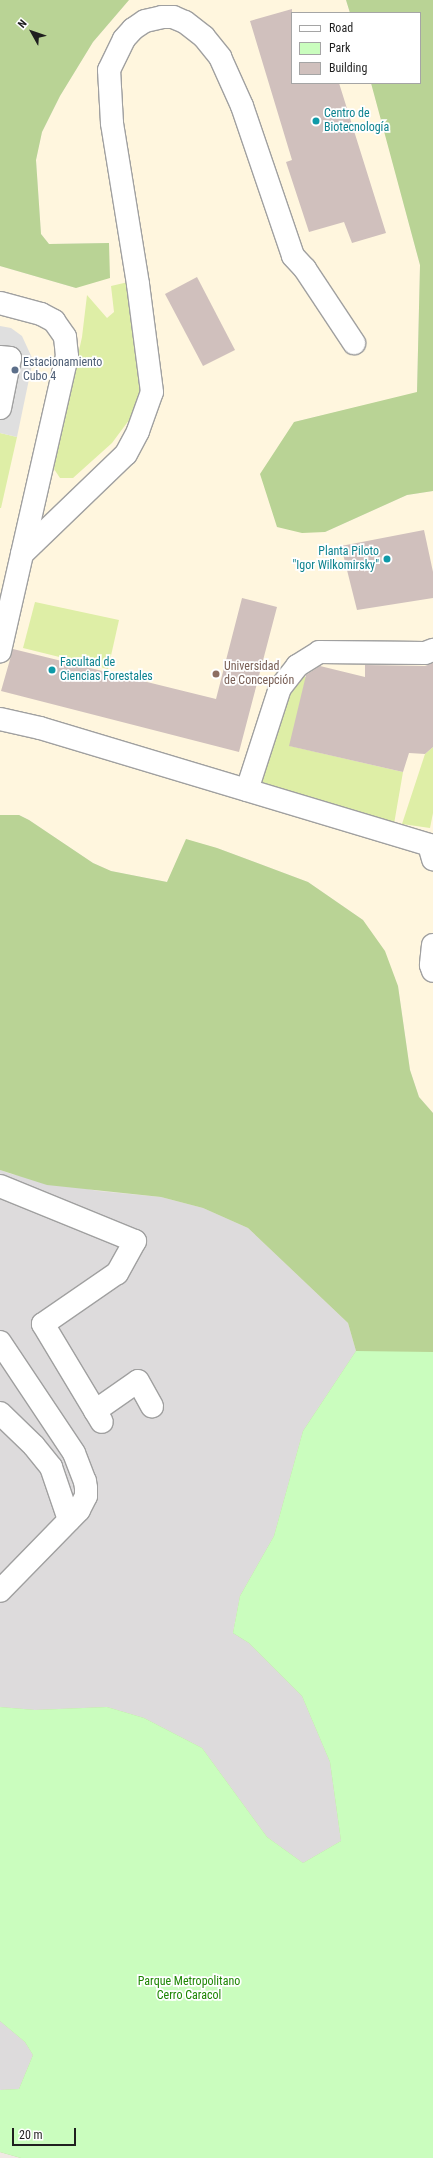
<!DOCTYPE html>
<meta charset="utf-8">
<style>
body{margin:0}
#map{position:relative;width:433px;height:2158px;overflow:hidden;background:#f0e9e4;font-family:"Roboto Condensed",sans-serif}
div>[style]{position:absolute}
.residential>*{inset:0;background:#dddbdc}
.education>*{inset:0;background:#fff6de}
.grass>*{inset:0;background:#deeea6}
.forest>*{inset:0;background:#b9d395}
.park>*{inset:0;background:#cafdbe}
.parking>*{inset:0;background:#dfdfdf}
.building>*{inset:0;background:#d0c0bd}
.roads{filter:drop-shadow(1px 0 #a0a0a0) drop-shadow(-1px 0 #a0a0a0) drop-shadow(0 1px #a0a0a0) drop-shadow(0 -1px #a0a0a0)}
.minor>*{height:22px;margin:-11px;padding:0 11px;transform-origin:11px;border-radius:11px;background:#fff}
.dots>*{width:11px;height:11px;translate:-50% -50%;box-sizing:border-box;border:2px solid #fff;border-radius:50%}
span{translate:-50% -50%;white-space:nowrap;text-align:center;line-height:1.15;-webkit-text-stroke:3.5px #fff;paint-order:stroke}
.culture-label{font-size:12px;color:#0d838f}
.left{translate:0 -50%;text-align:left}
.right{translate:-100% -50%;text-align:right}
.service-label{font-size:12px;color:#4e5e75}
.education-label{font-size:12px;color:#785e54}
.park-label{font-size:12px;color:#1d8603}
.legend{position:absolute;left:291px;top:12px;width:130px;height:72px;box-sizing:border-box;background:#fff;border:1px solid #a5a5a5;margin:0;padding:5px 7px;list-style:none;font-size:12px;color:#1f1f1f}
.legend li{display:flex;align-items:center;gap:8px;height:20px}
.legend b{width:20px;border:1px solid #a5a5a5}
.north{position:absolute;left:12px;top:12px;width:40px;height:40px;-webkit-text-stroke:3px #fff;paint-order:stroke;rotate:310deg;font-size:11px;font-weight:700;line-height:16px;text-align:center;color:#1f1f1f}
.north::after{content:'';display:block;margin:auto;width:14px;height:18px;background:#1f1f1f;clip-path:polygon(50% 0,100% 100%,50% 72%,0 100%)}
.scale{position:absolute;left:12px;top:2128px;width:64px;height:18px;box-sizing:border-box;border:2px solid #1f1f1f;border-top:0;padding-left:5px;font-size:12px;line-height:14px;white-space:nowrap;color:#1f1f1f;-webkit-text-stroke:3px #fff;paint-order:stroke}
</style>
<div id="map">
<div class="residential">
<i style="clip-path:polygon(0 1170px,11px 1174px,98px 1191px,161px 1197px,203px 1208px,248px 1228px,348px 1323px,356px 1351px,303px 1431px,274px 1536px,240px 1596px,233px 1632px,249px 1643px,302px 1696px,330px 1762px,341px 1841px,303px 1863px,267px 1837px,202px 1748px,144px 1718px,107px 1707px,35px 1710px,0 1707px)"></i>
<i style="clip-path:polygon(0 2021px,25px 2042px,33px 2055px,19px 2089px,0 2090px)"></i>
</div>
<div class="education">
<i style="clip-path:polygon(129px 0,346px 0,350px 13px,292px 13px,292px 83px,371px 83px,379px 111px,420px 265px,417px 393px,294px 422px,325px 532px,407px 495px,433px 491px,433px 1113px,419px 1097px,410px 1070px,398px 986px,363px 920px,308px 882px,217px 848px,187px 840px,167px 882px,111px 871px,93px 863px,29px 820px,19px 815px,0 815px,0 266px,76px 288px,109px 243px,49px 244px,41px 234px,36px 160px,42px 132px,60px 96px,93px 42px)"></i>
</div>
<div class="grass">
<i style="clip-path:polygon(137px 280px,144px 380px,135px 412px,112px 443px,73px 478px,60px 478px,54px 469px,56px 454px,82px 337px,87px 295px,107px 318px,114px 312px,111px 286px)"></i>
<i style="clip-path:polygon(0 433px,17px 437px,1px 508px,0 508px)"></i>
<i style="clip-path:polygon(35px 602px,119px 620px,108px 669px,23px 648px)"></i>
<i style="clip-path:polygon(296px 674px,306px 677px,290px 746px,403px 772px,394px 824px,260px 788px)"></i>
<i style="clip-path:polygon(433px 747px,433px 813px,430px 828px,402px 824px,425px 754px)"></i>
</div>
<div class="forest">
<i style="clip-path:polygon(0 0,129px 0,93px 42px,60px 96px,42px 132px,36px 160px,41px 234px,49px 244px,109px 243px,110px 278px,76px 288px,0 266px)"></i>
<i style="clip-path:polygon(346px 0,433px 0,433px 491px,407px 495px,325px 532px,302px 533px,277px 527px,260px 474px,294px 422px,417px 392px,420px 265px,371px 83px,420px 83px,420px 13px,350px 13px)"></i>
<i style="clip-path:polygon(0 815px,19px 815px,29px 820px,93px 863px,111px 871px,167px 882px,186px 839px,217px 848px,308px 882px,363px 920px,385px 951px,398px 986px,410px 1070px,419px 1097px,433px 1113px,433px 2158px,21px 2158px,0 2152px,0 2090px,19px 2089px,33px 2055px,25px 2042px,0 2021px,0 1707px,35px 1710px,107px 1707px,144px 1718px,202px 1748px,267px 1837px,303px 1863px,341px 1841px,330px 1762px,302px 1696px,249px 1643px,233px 1633px,240px 1596px,274px 1536px,303px 1431px,356px 1351px,348px 1323px,248px 1228px,203px 1208px,161px 1197px,47px 1185px,0 1170px)"></i>
</div>
<div class="park">
<i style="clip-path:polygon(356px 1351px,433px 1352px,433px 2158px,21px 2158px,0 2152px,0 2090px,19px 2089px,33px 2055px,25px 2042px,0 2021px,0 1707px,35px 1710px,107px 1707px,144px 1718px,202px 1748px,267px 1837px,303px 1863px,341px 1841px,330px 1762px,302px 1696px,249px 1643px,233px 1633px,240px 1596px,274px 1536px,303px 1431px)"></i>
</div>
<div class="parking">
<i style="clip-path:polygon(0 326px,11px 328px,22px 336px,33px 360px,17px 437px,0 433px)"></i>
</div>
<div class="building">
<i style="clip-path:polygon(292px 9px,292px 83px,339px 83px,386px 233px,352px 243px,344px 222px,309px 232px,286px 162px,292px 160px,250px 21px)"></i>
<i style="clip-path:polygon(197px 277px,235px 350px,203px 366px,165px 294px)"></i>
<i style="clip-path:polygon(424px 530px,433px 572px,433px 598px,357px 610px,341px 546px)"></i>
<i style="clip-path:polygon(242px 598px,277px 607px,239px 752px,1px 691px,13px 649px,216px 699px)"></i>
<i style="clip-path:polygon(433px 663px,433px 747px,425px 754px,409px 753px,403px 772px,289px 746px,306px 675px,320px 666px,365px 677px,365px 665px,425px 666px)"></i>
</div>
<div class="roads">
<div class="minor">
<i style="left:0;top:303px;width:42px;rotate:15deg"></i>
<i style="left:41px;top:314px;width:15px;rotate:28deg"></i>
<i style="left:54px;top:321px;width:19px;rotate:55deg"></i>
<i style="left:65px;top:337px;width:19px;rotate:84deg"></i>
<i style="left:67px;top:356px;width:303px;rotate:102.8deg"></i>
<i style="left:0;top:357px;width:10px;rotate:6deg"></i>
<i style="left:10px;top:358px;width:51px;rotate:101.3deg"></i>
<i style="left:22px;top:554px;width:144px;rotate:-43.9deg"></i>
<i style="left:126px;top:454px;width:26px;rotate:-62deg"></i>
<i style="left:138px;top:431px;width:41px;rotate:-70.3deg"></i>
<i style="left:152px;top:392px;width:109px;rotate:-97.4deg"></i>
<i style="left:138px;top:284px;width:163px;rotate:-99.2deg"></i>
<i style="left:112px;top:123px;width:53px;rotate:-93.2deg"></i>
<i style="left:109px;top:70px;width:34px;rotate:-64deg"></i>
<i style="left:124px;top:39px;width:13px;rotate:-48deg"></i>
<i style="left:133px;top:29px;width:14px;rotate:-34deg"></i>
<i style="left:145px;top:21px;width:17px;rotate:-13deg"></i>
<i style="left:162px;top:17px;width:11px"></i>
<i style="left:173px;top:17px;width:13px;rotate:23deg"></i>
<i style="left:185px;top:22px;width:24px;rotate:38deg"></i>
<i style="left:204px;top:37px;width:26px;rotate:51deg"></i>
<i style="left:220px;top:57px;width:54px;rotate:65.8deg"></i>
<i style="left:242px;top:106px;width:158px;rotate:71.2deg"></i>
<i style="left:293px;top:256px;width:18px;rotate:47deg"></i>
<i style="left:305px;top:269px;width:89px;rotate:56.5deg"></i>
<i style="left:0;top:719px;width:41px;rotate:12.7deg"></i>
<i style="left:40px;top:728px;width:406px;rotate:16.7deg"></i>
<i style="left:429px;top:845px;width:15px;rotate:74deg"></i>
<i style="left:247px;top:790px;width:107px;rotate:-72.1deg"></i>
<i style="left:280px;top:688px;width:28px;rotate:-52deg"></i>
<i style="left:297px;top:666px;width:26px;rotate:-32deg"></i>
<i style="left:319px;top:652px;width:106px;rotate:0.5deg"></i>
<i style="left:425px;top:653px;width:9px;rotate:-21deg"></i>
<i style="left:433px;top:945px;width:20px;rotate:96deg"></i>
<i style="left:431px;top:965px;width:6px;rotate:72deg"></i>
<i style="left:0;top:1186px;width:146px;rotate:22.2deg"></i>
<i style="left:135px;top:1241px;width:37px;rotate:119deg"></i>
<i style="left:117px;top:1273px;width:90px;rotate:145.4deg"></i>
<i style="left:43px;top:1324px;width:114px;rotate:59deg"></i>
<i style="left:0;top:1342px;width:133px;rotate:56.3deg"></i>
<i style="left:74px;top:1453px;width:30px;rotate:69deg"></i>
<i style="left:85px;top:1481px;width:7px;rotate:82deg"></i>
<i style="left:86px;top:1488px;width:8px;rotate:90deg"></i>
<i style="left:86px;top:1496px;width:16px;rotate:117deg"></i>
<i style="left:79px;top:1510px;width:113px;rotate:134.3deg"></i>
<i style="left:95px;top:1411px;width:52px;rotate:-34.9deg"></i>
<i style="left:138px;top:1381px;width:29px;rotate:61deg"></i>
<i style="left:0;top:1413px;width:47px;rotate:44.1deg"></i>
<i style="left:34px;top:1446px;width:27px;rotate:51deg"></i>
<i style="left:51px;top:1467px;width:56px;rotate:71.2deg"></i>
</div>
</div>
<div class="dots">
<i style="left:316px;top:121px;background:#0f9aa8"></i>
<i style="left:15px;top:370px;background:#5c6f8a"></i>
<i style="left:387px;top:559px;background:#0f9aa8"></i>
<i style="left:52px;top:670px;background:#0f9aa8"></i>
<i style="left:216px;top:674px;background:#8d6e63"></i>
</div>
<div class="culture-label">
<span class="left" style="left:324px;top:121px">Centro de<br>Biotecnología</span>
<span class="right" style="left:379px;top:559px">Planta Piloto<br>"Igor Wilkomirsky"</span>
<span class="left" style="left:60px;top:670px">Facultad de<br>Ciencias Forestales</span>
</div>
<div class="service-label">
<span class="left" style="left:23px;top:370px">Estacionamiento<br>Cubo 4</span>
</div>
<div class="education-label">
<span class="left" style="left:224px;top:674px">Universidad<br>de Concepción</span>
</div>
<div class="park-label">
<span style="left:189px;top:1989px">Parque Metropolitano<br>Cerro Caracol</span>
</div>
<ul class="legend">
<li><b style="height:5px;background:#fff"></b>Road</li>
<li><b style="height:11px;background:#cafdbe"></b>Park</li>
<li><b style="height:11px;background:#d0c0bd"></b>Building</li>
</ul>
<div class="north">N</div>
<div class="scale">20 m</div>
</div>
